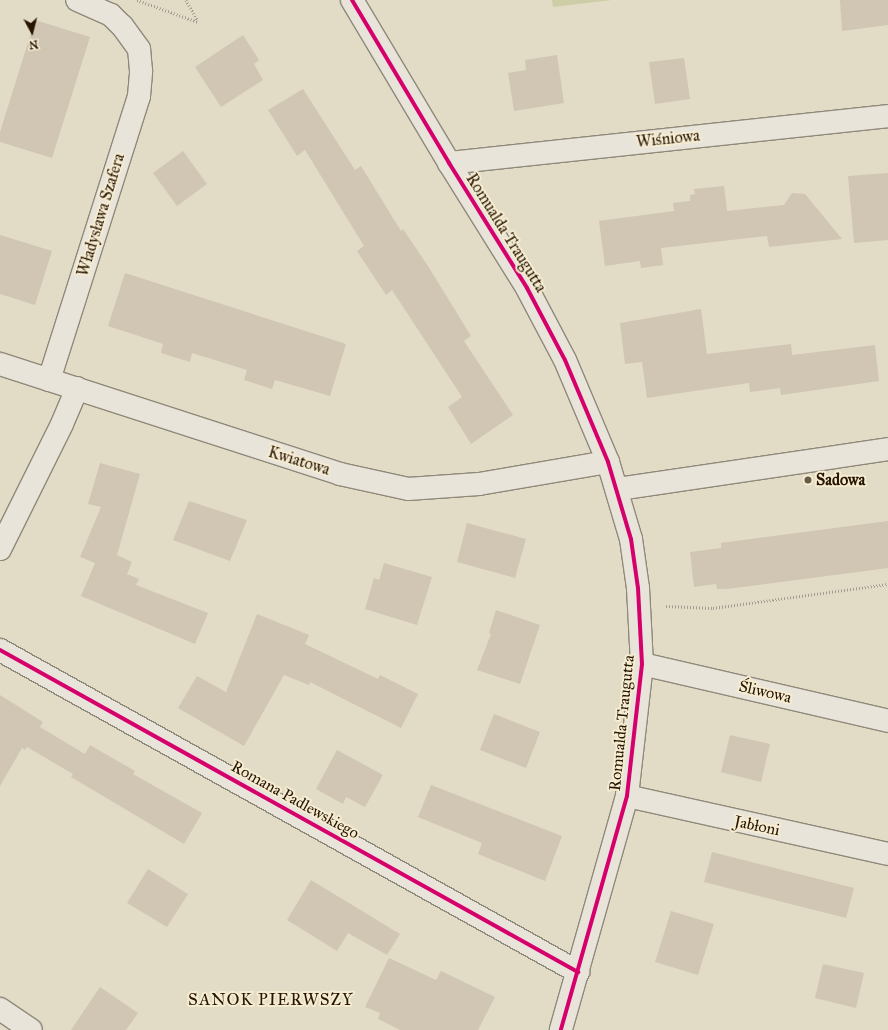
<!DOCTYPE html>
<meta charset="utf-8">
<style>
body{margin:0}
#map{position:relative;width:888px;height:1030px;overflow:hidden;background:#e2dcc6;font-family:"IM FELL Great Primer",serif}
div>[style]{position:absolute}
.green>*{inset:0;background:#cdcea7}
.building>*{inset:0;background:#d1c5b3}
.path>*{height:2.5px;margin-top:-1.25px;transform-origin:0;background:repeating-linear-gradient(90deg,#a29d93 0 1px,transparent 0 3px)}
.roads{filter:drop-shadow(1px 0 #8f897a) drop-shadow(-1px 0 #8f897a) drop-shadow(0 1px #8f897a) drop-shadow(0 -1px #8f897a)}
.minor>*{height:22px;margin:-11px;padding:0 11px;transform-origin:11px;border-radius:11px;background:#e9e4da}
.cycleway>*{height:4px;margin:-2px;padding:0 2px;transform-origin:2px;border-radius:2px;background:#d6006c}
.dots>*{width:11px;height:11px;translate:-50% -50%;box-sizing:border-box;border:2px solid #f5ecd2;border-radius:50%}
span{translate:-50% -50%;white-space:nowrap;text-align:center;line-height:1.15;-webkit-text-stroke:4px #f5ecd2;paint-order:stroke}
.street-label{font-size:16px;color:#271500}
.poi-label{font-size:16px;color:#271500;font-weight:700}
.left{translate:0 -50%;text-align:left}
.neighbourhood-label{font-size:17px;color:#271500;letter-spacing:1px}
.north{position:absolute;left:12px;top:12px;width:40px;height:40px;-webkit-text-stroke:3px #f5ecd2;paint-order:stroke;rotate:173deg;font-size:11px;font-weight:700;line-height:16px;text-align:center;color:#271500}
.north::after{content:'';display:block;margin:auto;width:14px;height:18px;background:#271500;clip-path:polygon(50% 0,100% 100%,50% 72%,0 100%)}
</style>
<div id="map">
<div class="green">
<i style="clip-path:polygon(552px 0,612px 0,553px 7px)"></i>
</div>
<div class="building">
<i style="clip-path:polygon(840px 0,888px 0,888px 25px,842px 31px)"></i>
<i style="clip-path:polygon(35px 20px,90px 37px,52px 158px,0 142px,0 132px)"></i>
<i style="clip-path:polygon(243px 35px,259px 60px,254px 64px,263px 80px,221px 107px,195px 67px)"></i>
<i style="clip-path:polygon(557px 55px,564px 103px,514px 111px,508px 73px,526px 70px,525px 60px)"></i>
<i style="clip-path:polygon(684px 58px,690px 99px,655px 104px,649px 62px)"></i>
<i style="clip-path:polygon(303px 89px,355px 170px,361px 166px,401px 231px,403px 229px,428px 266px,471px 336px,464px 341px,513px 415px,471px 444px,448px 407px,462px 397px,392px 290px,386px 295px,357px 251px,364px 246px,305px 150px,297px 156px,268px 110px)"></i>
<i style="clip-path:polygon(183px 151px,207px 184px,177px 206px,153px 173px)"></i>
<i style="clip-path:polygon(888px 173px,888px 240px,854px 243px,848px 176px)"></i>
<i style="clip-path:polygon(724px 186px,727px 211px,784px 205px,792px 193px,805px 194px,842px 239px,769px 247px,767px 236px,661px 248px,663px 265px,641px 268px,640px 261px,605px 266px,599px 221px,674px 211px,673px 203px,690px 201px,690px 195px,695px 194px,694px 189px)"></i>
<i style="clip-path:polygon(0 235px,52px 251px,35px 305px,0 294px)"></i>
<i style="clip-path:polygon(125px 273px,346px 344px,330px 396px,275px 380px,272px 389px,244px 380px,247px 370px,192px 353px,190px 362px,161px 353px,163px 344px,108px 326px)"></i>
<i style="clip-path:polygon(701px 309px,707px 354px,791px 344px,792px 355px,875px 345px,879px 381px,781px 395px,780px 388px,750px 392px,749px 383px,647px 398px,642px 362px,625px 364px,620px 323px)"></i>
<i style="clip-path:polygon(100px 463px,140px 474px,117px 555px,132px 562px,127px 574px,139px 579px,136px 585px,208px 613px,195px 644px,81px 596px,95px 563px,80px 557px,101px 507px,88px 504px)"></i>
<i style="clip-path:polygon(189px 501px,247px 520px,230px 561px,173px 540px)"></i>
<i style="clip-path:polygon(888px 521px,888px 568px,727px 589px,717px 589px,716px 584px,694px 587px,690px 552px,721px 548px,721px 543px)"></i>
<i style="clip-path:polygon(467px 523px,526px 539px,515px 578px,457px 562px)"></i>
<i style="clip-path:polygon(384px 563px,432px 577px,417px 625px,365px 609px,374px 578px,379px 580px)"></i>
<i style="clip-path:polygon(496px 610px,540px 625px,520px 684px,477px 670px,491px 634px,489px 633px)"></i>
<i style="clip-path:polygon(257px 614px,309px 635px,305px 644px,378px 679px,380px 675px,418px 694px,401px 728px,310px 682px,309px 685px,284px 675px,244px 746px,178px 708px,197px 676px,226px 692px)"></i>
<i style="clip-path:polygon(0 695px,43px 722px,40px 727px,85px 754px,90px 745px,135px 771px,133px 774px,202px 813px,184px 844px,71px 777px,73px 774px,27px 747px,25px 750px,22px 748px,0 786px)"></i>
<i style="clip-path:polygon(494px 714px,540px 732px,526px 768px,480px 750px)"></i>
<i style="clip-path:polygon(730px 735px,770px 744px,761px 782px,721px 772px)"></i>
<i style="clip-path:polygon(337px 750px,383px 775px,365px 807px,346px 797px,343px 804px,316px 789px)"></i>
<i style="clip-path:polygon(431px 785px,562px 836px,545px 881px,478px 854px,482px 843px,418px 817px)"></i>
<i style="clip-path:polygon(712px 852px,854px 888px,846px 918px,704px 882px)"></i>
<i style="clip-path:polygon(148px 869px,188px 894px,167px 927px,127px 903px)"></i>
<i style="clip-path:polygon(311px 880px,400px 934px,387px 955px,348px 933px,337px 951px,287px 920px)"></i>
<i style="clip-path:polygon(671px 911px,714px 924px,698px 975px,655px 962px)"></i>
<i style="clip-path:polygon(389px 958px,436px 980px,441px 971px,495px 997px,478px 1030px,400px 1030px,378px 1019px,380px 1013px,365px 1007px)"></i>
<i style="clip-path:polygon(823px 964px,864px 973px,856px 1008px,815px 998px)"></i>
<i style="clip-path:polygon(100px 987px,138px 1013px,126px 1030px,71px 1030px)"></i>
</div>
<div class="path">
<i style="left:137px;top:0;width:65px;rotate:19.8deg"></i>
<i style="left:186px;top:0;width:24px;rotate:60deg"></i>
<i style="left:666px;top:606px;width:47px;rotate:2.4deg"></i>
<i style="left:713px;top:608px;width:177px;rotate:-7.8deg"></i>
</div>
<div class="roads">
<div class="minor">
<i style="left:352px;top:0;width:190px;rotate:59.2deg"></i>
<i style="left:449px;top:163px;width:147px;rotate:58deg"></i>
<i style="left:527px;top:288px;width:81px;rotate:62.2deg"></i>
<i style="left:565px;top:360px;width:111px;rotate:67.1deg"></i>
<i style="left:608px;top:462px;width:80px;rotate:73.4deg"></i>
<i style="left:631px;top:539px;width:49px;rotate:81.9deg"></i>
<i style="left:638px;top:588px;width:76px;rotate:87deg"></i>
<i style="left:642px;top:664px;width:133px;rotate:96.5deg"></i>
<i style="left:627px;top:796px;width:243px;rotate:105.8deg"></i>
<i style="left:449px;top:163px;width:442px;rotate:-6.1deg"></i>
<i style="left:0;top:364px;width:357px;rotate:17.9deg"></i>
<i style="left:340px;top:474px;width:70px;rotate:12.4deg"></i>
<i style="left:408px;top:489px;width:71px;rotate:-4deg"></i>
<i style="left:479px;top:484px;width:131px;rotate:-9.7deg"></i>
<i style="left:49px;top:380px;width:298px;rotate:-72.4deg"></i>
<i style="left:139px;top:96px;width:25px;rotate:-85deg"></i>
<i style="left:141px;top:71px;width:22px;rotate:-95deg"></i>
<i style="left:139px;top:49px;width:29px;rotate:-126deg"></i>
<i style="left:122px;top:26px;width:16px;rotate:-135deg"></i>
<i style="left:111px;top:15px;width:37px;rotate:-156deg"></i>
<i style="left:618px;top:489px;width:273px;rotate:-8.4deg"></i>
<i style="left:0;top:549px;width:140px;rotate:-63.6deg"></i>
<i style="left:62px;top:424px;width:39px;rotate:-67deg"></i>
<i style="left:0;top:650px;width:662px;rotate:29.12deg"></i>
<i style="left:642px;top:664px;width:253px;rotate:13deg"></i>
<i style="left:627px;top:796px;width:267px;rotate:12.5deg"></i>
<i style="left:0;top:1009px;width:37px;rotate:34deg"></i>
</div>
</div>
<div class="cycleway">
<i style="left:352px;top:0;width:190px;rotate:59.2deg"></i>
<i style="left:449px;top:163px;width:147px;rotate:58deg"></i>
<i style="left:527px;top:288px;width:81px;rotate:62.2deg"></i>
<i style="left:565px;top:360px;width:111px;rotate:67.1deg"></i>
<i style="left:608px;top:462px;width:80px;rotate:73.4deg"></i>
<i style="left:631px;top:539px;width:49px;rotate:81.9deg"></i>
<i style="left:638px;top:588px;width:76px;rotate:87deg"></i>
<i style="left:642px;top:664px;width:133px;rotate:96.5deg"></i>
<i style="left:627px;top:796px;width:243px;rotate:105.8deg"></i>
<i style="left:0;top:650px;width:662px;rotate:29.12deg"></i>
</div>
<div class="dots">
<i style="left:808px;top:480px;background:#685b45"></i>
</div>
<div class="street-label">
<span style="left:668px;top:139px;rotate:-6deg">Wiśniowa</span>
<span style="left:101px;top:215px;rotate:-73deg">Władysława Szafera</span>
<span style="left:506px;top:233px;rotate:58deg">Romualda Traugutta</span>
<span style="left:299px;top:461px;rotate:17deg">Kwiatowa</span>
<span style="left:765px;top:692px;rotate:13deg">Śliwowa</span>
<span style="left:622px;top:723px;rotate:-84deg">Romualda Traugutta</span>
<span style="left:295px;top:800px;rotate:29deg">Romana Padlewskiego</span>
<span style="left:757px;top:826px;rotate:12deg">Jabłoni</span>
</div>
<div class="poi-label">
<span class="left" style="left:816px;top:480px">Sadowa</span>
</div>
<div class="neighbourhood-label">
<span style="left:271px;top:1000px">SANOK PIERWSZY</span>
</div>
<div class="north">N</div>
</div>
